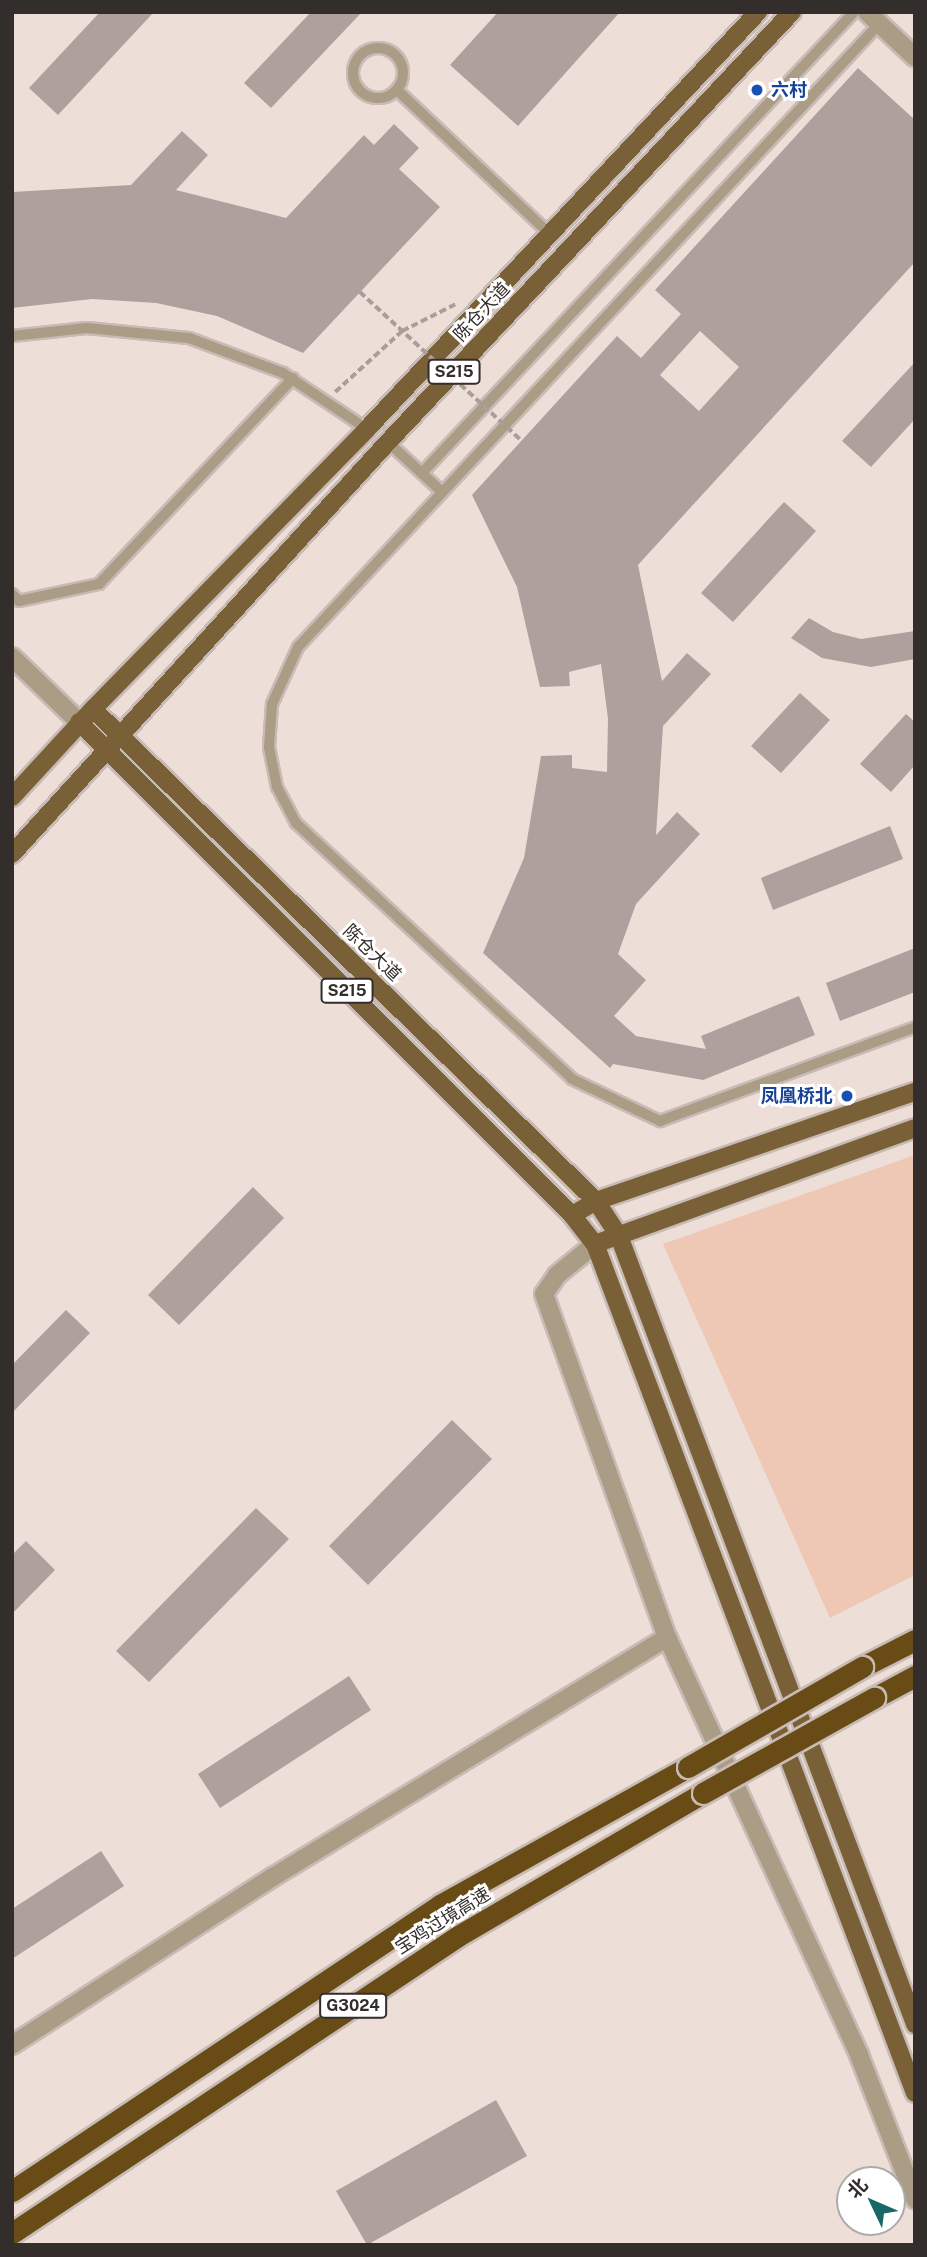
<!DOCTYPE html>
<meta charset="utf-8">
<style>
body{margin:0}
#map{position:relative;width:927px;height:2257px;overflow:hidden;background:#eddfd8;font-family:"Public Sans","Noto Sans SC",sans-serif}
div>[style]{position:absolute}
.green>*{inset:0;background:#eec7b5}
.building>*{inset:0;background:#afa09d}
.path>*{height:3.5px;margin-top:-1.75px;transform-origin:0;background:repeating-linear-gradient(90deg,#a99e99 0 7px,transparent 0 10.5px)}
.roads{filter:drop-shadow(2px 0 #c8bbb5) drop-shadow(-2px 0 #c8bbb5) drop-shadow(0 2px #c8bbb5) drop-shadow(0 -2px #c8bbb5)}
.service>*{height:10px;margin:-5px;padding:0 5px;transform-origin:5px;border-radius:5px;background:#aa9c85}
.service>.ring{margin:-5px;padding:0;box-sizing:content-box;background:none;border:10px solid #aa9c85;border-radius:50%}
.minor>*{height:18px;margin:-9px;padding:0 9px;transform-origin:9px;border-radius:9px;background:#aa9c85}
.primary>*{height:18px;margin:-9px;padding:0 9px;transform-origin:9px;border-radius:9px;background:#7a6036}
.motorway>*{height:21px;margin:-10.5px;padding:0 10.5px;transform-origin:10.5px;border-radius:10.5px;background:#684b15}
.path-bridge>*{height:3.5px;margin-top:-1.75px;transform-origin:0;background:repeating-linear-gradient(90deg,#a99e99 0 7px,transparent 0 10.5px)}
.bridges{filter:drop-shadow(2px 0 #c8bbb5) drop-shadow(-2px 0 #c8bbb5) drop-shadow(0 2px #c8bbb5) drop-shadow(0 -2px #c8bbb5)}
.motorway-bridge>*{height:21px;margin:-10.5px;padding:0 10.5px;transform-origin:10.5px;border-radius:10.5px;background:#684b15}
.dots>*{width:19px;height:19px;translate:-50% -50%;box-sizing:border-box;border:4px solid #fff;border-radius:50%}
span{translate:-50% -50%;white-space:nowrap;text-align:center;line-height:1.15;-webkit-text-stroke:6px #fff;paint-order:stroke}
.shield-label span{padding:2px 5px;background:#fff;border:2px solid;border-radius:5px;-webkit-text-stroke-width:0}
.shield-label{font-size:16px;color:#332d2b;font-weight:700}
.transit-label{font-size:18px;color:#164399;font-weight:700}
.left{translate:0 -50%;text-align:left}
.right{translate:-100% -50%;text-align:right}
.street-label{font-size:18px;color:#332d2b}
.frame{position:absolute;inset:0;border:14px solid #332d2b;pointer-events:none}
.north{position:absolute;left:836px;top:2166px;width:70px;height:70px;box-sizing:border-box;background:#fff;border:2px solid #adabaa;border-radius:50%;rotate:314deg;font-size:19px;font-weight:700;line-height:28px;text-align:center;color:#332d2b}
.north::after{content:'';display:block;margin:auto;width:24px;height:32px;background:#1a6767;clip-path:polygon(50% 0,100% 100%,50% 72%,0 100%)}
</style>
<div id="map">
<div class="green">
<i style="clip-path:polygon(915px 1155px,915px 1575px,830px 1618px,663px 1244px)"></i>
</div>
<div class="building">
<i style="clip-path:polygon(100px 12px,154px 12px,58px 115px,29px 88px)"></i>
<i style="clip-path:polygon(311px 12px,362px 12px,271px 108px,244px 83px)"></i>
<i style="clip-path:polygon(498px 12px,620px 12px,518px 126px,450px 65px)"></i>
<i style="clip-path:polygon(evenodd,858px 68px,915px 120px,915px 262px,638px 565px,662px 681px,687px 653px,711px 674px,663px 726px,656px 835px,677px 812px,700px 834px,636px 904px,618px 954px,646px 980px,614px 1016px,636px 1036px,706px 1049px,701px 1036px,799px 996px,815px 1035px,703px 1080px,613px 1064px,610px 1068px,483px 953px,524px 858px,541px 756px,572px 755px,572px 768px,607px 772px,608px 719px,601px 664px,569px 672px,570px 686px,540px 687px,517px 587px,472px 495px,617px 336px,641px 358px,681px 314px,655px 290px,858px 68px,700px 331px,739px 367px,699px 411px,660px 375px,700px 331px)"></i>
<i style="clip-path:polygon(394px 124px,419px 148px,399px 169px,440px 207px,303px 353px,217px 316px,156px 303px,92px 299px,12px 308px,12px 192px,131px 185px,182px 131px,208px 155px,176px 190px,286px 218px,364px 135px,374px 145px)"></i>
<i style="clip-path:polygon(915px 362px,915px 419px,871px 467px,842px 441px)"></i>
<i style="clip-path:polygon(784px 502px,816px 531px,733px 622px,701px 593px)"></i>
<i style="clip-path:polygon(809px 618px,833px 632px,861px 639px,915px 631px,915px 659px,871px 667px,822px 658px,791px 638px)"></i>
<i style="clip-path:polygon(800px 693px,830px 720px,781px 773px,751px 746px)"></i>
<i style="clip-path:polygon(906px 714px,915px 722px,915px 765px,891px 792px,860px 764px)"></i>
<i style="clip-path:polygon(890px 826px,903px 859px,773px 910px,761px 878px)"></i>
<i style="clip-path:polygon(915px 948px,915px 992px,840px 1021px,826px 983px)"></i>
<i style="clip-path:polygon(253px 1187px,284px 1218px,179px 1325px,148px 1295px)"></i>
<i style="clip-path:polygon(66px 1310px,90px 1333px,12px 1413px,12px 1365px)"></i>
<i style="clip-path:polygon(452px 1420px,492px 1459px,368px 1585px,329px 1546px)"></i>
<i style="clip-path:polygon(256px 1508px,289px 1539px,149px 1682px,116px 1651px)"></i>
<i style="clip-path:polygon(26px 1541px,55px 1570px,12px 1614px,12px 1555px)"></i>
<i style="clip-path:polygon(349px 1676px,371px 1710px,220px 1808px,198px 1774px)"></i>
<i style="clip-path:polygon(101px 1851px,124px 1886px,12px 1959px,12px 1909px)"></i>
<i style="clip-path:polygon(496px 2100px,527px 2156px,367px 2245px,336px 2191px)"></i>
</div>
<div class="path">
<i style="left:335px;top:392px;width:91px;rotate:-42.3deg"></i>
<i style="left:402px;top:331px;width:63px;rotate:-26.6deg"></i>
</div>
<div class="roads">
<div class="service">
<i style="left:879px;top:24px;width:852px;rotate:133deg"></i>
<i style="left:298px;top:647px;width:63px;rotate:114.5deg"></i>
<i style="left:272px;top:704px;width:43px;rotate:94deg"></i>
<i style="left:269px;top:747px;width:41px;rotate:78.7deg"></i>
<i style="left:277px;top:787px;width:41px;rotate:62.2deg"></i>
<i style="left:296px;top:823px;width:376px;rotate:42.8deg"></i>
<i style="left:572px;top:1079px;width:98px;rotate:25.5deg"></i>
<i style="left:660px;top:1121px;width:272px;rotate:-20.2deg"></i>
<i class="ring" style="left:353px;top:48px;width:40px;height:40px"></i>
<i style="left:397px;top:90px;width:210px;rotate:43.3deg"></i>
<i style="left:12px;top:336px;width:75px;rotate:-6.1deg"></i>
<i style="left:87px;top:328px;width:102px;rotate:5.6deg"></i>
<i style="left:189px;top:338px;width:100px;rotate:20.4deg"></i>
<i style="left:283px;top:373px;width:101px;rotate:33.7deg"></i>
<i style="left:388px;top:442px;width:74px;rotate:42.8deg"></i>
<i style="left:422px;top:473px;width:632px;rotate:-46.86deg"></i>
<i style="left:12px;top:594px;width:10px;rotate:45deg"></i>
<i style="left:19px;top:601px;width:82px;rotate:-12deg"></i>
<i style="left:99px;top:584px;width:283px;rotate:-46.7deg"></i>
</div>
<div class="minor">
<i style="left:867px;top:12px;width:66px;rotate:43.2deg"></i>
<i style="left:12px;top:657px;width:93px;rotate:44.1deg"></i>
<i style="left:595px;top:1244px;width:49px;rotate:140.8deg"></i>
<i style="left:557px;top:1275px;width:23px;rotate:124deg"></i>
<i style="left:544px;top:1294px;width:364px;rotate:70.3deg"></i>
<i style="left:667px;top:1637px;width:460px;rotate:65.3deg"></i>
<i style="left:859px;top:2055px;width:155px;rotate:68.7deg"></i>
<i style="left:12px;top:2045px;width:310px;rotate:-32.8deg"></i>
<i style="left:273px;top:1877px;width:461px;rotate:-31.3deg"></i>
</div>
<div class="primary">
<i style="left:93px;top:709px;width:392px;rotate:-45.6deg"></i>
<i style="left:367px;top:429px;width:572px;rotate:-46.84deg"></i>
<i style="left:79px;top:722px;width:697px;rotate:45deg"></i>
<i style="left:572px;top:1215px;width:37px;rotate:52deg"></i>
<i style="left:595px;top:1244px;width:340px;rotate:-19.9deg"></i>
<i style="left:12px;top:797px;width:120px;rotate:-47.4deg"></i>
<i style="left:93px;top:709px;width:704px;rotate:44.37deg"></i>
<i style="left:596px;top:1201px;width:42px;rotate:56.7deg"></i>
<i style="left:619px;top:1236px;width:842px;rotate:69.41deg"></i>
<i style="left:12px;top:854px;width:558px;rotate:-47.62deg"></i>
<i style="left:388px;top:442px;width:590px;rotate:-46.79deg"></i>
<i style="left:572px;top:1215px;width:28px;rotate:-30deg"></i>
<i style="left:596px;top:1201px;width:337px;rotate:-18.9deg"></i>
<i style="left:595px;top:1244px;width:907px;rotate:69.35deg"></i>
</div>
<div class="motorway">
<i style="left:862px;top:1667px;width:59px;rotate:-27deg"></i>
<i style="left:874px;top:1698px;width:47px;rotate:-28.2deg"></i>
<i style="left:12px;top:2191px;width:515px;rotate:-33.75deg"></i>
<i style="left:440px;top:1905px;width:284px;rotate:-29.1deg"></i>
<i style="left:12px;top:2233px;width:536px;rotate:-33.66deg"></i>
<i style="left:458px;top:1936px;width:284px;rotate:-30.3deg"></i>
</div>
</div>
<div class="path-bridge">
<i style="left:360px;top:292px;width:219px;rotate:42.6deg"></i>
</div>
<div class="bridges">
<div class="motorway-bridge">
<i style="left:688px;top:1767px;width:201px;rotate:-29.9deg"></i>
<i style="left:703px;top:1793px;width:196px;rotate:-29.1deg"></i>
</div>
</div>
<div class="dots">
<i style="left:757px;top:90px;background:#1a4fb4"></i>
<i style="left:847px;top:1096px;background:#1a4fb4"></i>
</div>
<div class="shield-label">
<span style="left:454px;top:372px">S215</span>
<span style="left:347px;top:991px">S215</span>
<span style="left:353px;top:2006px">G3024</span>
</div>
<div class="transit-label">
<span class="left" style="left:771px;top:90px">六村</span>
<span class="right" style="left:833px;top:1096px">凤凰桥北</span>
</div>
<div class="street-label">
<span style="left:482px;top:312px;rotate:-47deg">陈仓大道</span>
<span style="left:372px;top:953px;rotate:44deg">陈仓大道</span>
<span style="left:443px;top:1921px;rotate:-32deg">宝鸡过境高速</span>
</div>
<div class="frame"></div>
<div class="north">北</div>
</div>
